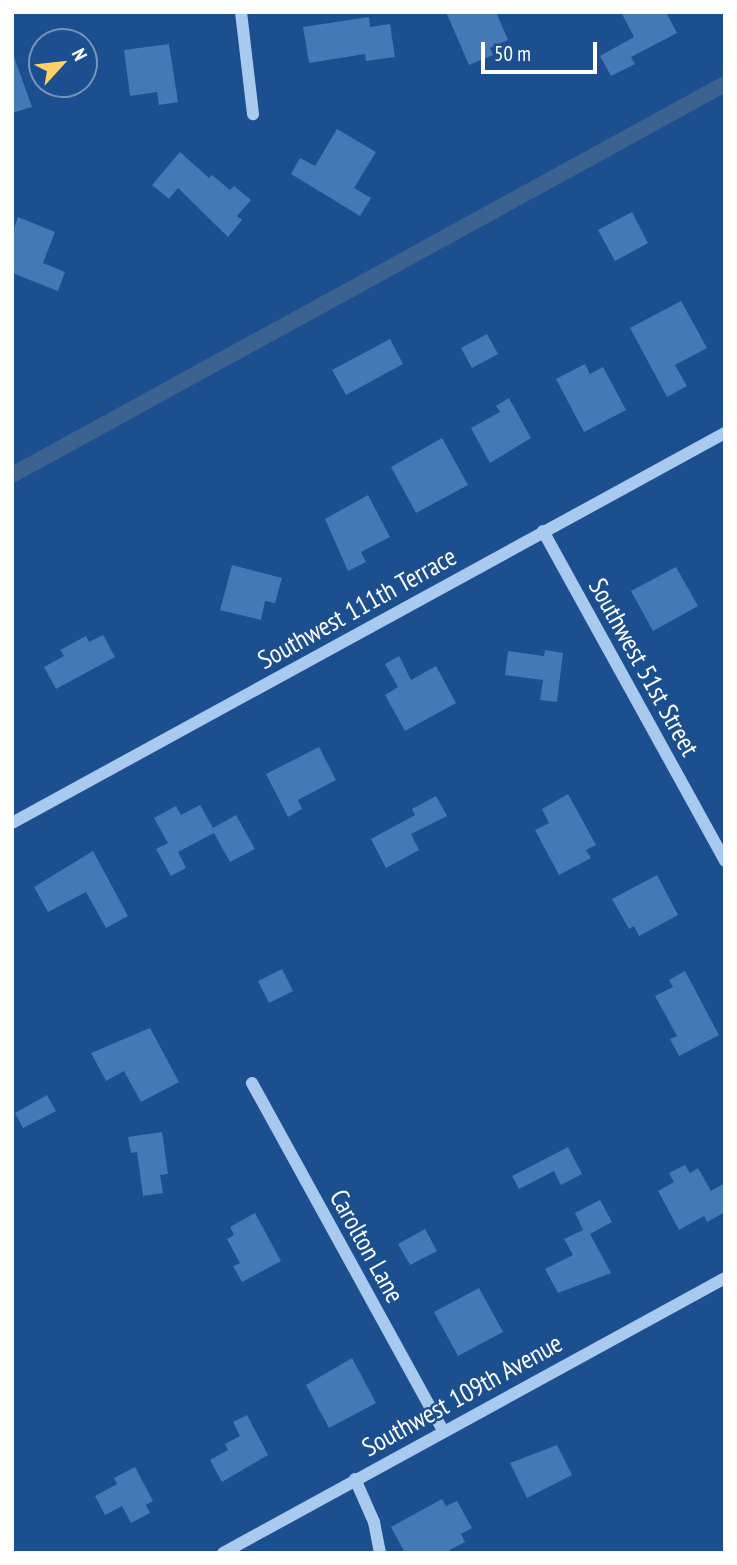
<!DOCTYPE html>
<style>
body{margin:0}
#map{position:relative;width:737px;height:1565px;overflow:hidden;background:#1b4f8f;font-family:"PT Sans Narrow",sans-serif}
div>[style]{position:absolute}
.canal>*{height:16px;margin:-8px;padding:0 8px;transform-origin:8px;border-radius:8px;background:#3c6290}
.building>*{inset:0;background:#4478b7}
.minor>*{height:12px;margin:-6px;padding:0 6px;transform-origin:6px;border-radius:6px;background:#a9c9ee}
span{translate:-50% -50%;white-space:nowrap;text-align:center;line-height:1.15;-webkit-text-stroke:5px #1b4f8f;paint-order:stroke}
.street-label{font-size:26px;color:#fff}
.frame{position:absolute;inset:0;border:14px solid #fff;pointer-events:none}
.north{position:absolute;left:28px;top:28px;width:70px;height:70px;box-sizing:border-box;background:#1b4f8f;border:2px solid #7695bc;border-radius:50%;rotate:63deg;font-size:19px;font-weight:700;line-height:28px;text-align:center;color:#fff}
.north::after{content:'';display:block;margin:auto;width:24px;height:32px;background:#ffd166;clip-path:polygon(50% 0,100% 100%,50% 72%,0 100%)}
.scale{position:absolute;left:481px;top:42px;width:116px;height:32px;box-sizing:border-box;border:4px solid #fff;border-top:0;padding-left:9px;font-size:21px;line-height:24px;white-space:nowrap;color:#fff;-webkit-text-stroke:5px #1b4f8f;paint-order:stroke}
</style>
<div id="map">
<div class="canal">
<i style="left:12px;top:475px;width:813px;rotate:-28.74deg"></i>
</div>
<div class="building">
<i style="clip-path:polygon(446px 12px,496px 12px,508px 40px,490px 48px,493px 55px,469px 65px)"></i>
<i style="clip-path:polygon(621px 12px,666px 12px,677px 33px,631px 57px,635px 64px,611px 76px,600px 56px,634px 37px)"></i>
<i style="clip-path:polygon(369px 17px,370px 27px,390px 24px,395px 57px,366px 61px,365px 54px,309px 63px,303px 27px)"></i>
<i style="clip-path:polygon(169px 44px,178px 102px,159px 105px,157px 92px,130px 96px,124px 50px)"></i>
<i style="clip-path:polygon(12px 51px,32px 107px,12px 113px)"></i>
<i style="clip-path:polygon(337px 129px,376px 152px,354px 188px,371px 198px,360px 216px,291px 174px,300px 158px,315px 166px)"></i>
<i style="clip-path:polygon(180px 152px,209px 178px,212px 175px,230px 190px,234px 186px,251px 200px,237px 216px,242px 220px,228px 237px,178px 188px,169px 199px,152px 185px)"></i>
<i style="clip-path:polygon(632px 212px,648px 243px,615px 261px,598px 230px)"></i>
<i style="clip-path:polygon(18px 217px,55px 232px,43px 263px,65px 272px,58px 291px,12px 273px,12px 233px)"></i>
<i style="clip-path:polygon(681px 301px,707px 348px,675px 365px,687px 386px,667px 397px,630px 328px)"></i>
<i style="clip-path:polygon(487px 334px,498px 354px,472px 368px,461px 348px)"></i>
<i style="clip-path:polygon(390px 339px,403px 364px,346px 395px,332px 370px)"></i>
<i style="clip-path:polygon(585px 364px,590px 374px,603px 367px,626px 410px,584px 432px,556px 379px)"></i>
<i style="clip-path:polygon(509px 398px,531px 438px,490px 463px,471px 428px,500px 412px,496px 406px)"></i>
<i style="clip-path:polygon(442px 438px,468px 485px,416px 513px,391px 467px)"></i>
<i style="clip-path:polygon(368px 495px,390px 537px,361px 552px,366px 562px,348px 571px,325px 519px)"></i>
<i style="clip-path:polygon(232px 565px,282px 578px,275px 603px,265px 601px,261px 620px,220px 610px)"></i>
<i style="clip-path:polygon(676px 567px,698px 606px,653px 631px,631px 591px)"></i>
<i style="clip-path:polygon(103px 635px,115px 657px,56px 689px,44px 667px,64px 656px,60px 650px,86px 636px,89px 642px)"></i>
<i style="clip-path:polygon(545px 650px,563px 653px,557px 702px,540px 700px,543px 680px,505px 675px,508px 651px,544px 656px)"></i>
<i style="clip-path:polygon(399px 656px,411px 680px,436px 666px,456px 703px,405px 731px,385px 695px,398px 687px,385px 664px)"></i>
<i style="clip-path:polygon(319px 747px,336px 780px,298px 800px,302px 809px,288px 817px,266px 774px)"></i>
<i style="clip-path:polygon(568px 794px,596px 845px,586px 850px,591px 858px,559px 875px,535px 830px,549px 823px,542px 809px)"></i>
<i style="clip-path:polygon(436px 796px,447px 816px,411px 834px,419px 850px,386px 868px,371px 839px,415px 815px,412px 809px)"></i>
<i style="clip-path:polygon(200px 805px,213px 828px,236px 815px,255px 849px,230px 862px,214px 833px,178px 852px,186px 868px,171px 876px,156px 849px,168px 843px,154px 818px,176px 806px,181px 815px)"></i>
<i style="clip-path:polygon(93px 851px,128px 916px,106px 928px,86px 892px,48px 912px,34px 887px)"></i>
<i style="clip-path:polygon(657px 875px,678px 915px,639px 936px,634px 926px,629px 929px,612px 899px)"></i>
<i style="clip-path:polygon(282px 969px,293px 991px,269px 1003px,258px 981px)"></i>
<i style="clip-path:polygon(685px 971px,719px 1035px,679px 1056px,670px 1039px,677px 1036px,655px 996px,673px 987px,669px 980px)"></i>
<i style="clip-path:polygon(150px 1028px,179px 1082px,141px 1102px,124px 1071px,106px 1081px,91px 1053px)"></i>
<i style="clip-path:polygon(47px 1095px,56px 1111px,23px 1128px,15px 1113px)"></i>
<i style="clip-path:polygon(162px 1132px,168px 1174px,160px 1175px,163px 1193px,143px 1196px,137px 1152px,131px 1153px,128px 1137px)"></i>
<i style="clip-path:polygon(568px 1147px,582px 1174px,561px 1185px,554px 1171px,519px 1189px,512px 1176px)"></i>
<i style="clip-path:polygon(685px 1165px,690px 1173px,698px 1168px,711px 1191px,725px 1183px,725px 1212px,707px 1222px,704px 1216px,679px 1230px,658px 1191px,674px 1182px,669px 1173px)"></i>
<i style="clip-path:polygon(600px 1200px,612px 1222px,590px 1234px,611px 1273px,558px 1293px,545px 1269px,573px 1255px,564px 1239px,583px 1230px,575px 1213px)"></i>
<i style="clip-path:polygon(255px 1213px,281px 1261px,242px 1282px,233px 1266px,240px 1263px,227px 1239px,234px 1235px,230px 1227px)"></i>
<i style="clip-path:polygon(425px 1229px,437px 1251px,410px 1265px,398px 1244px)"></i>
<i style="clip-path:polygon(479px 1288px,503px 1332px,458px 1356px,434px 1312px)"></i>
<i style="clip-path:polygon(352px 1358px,376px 1403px,329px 1428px,306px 1385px)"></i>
<i style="clip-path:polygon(247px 1415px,268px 1455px,222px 1482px,210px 1460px,228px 1450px,225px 1444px,240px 1436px,233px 1422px)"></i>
<i style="clip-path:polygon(557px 1445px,572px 1475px,527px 1498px,510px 1463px)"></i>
<i style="clip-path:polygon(135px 1467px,153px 1501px,146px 1505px,150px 1513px,131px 1523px,122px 1506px,105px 1515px,95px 1496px,117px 1484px,114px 1478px)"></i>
<i style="clip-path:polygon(442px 1499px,446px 1506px,457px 1501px,472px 1528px,461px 1534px,465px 1542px,444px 1553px,405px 1553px,391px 1527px)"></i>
</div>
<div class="minor">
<i style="left:241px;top:12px;width:103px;rotate:83.3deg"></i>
<i style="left:543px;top:531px;width:377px;rotate:61.1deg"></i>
<i style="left:12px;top:823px;width:813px;rotate:-28.68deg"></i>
<i style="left:252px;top:1083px;width:396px;rotate:61.2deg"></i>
<i style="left:355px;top:1479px;width:47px;rotate:66.2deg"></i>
<i style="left:374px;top:1522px;width:32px;rotate:79deg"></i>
<i style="left:223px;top:1553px;width:572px;rotate:-28.71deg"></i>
</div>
<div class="street-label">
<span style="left:357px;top:608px;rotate:-29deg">Southwest 111th Terrace</span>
<span style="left:644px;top:667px;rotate:61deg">Southwest 51st Street</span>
<span style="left:367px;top:1246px;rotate:61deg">Carolton Lane</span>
<span style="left:462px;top:1395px;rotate:-29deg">Southwest 109th Avenue</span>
</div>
<div class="frame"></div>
<div class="north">N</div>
<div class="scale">50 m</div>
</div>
